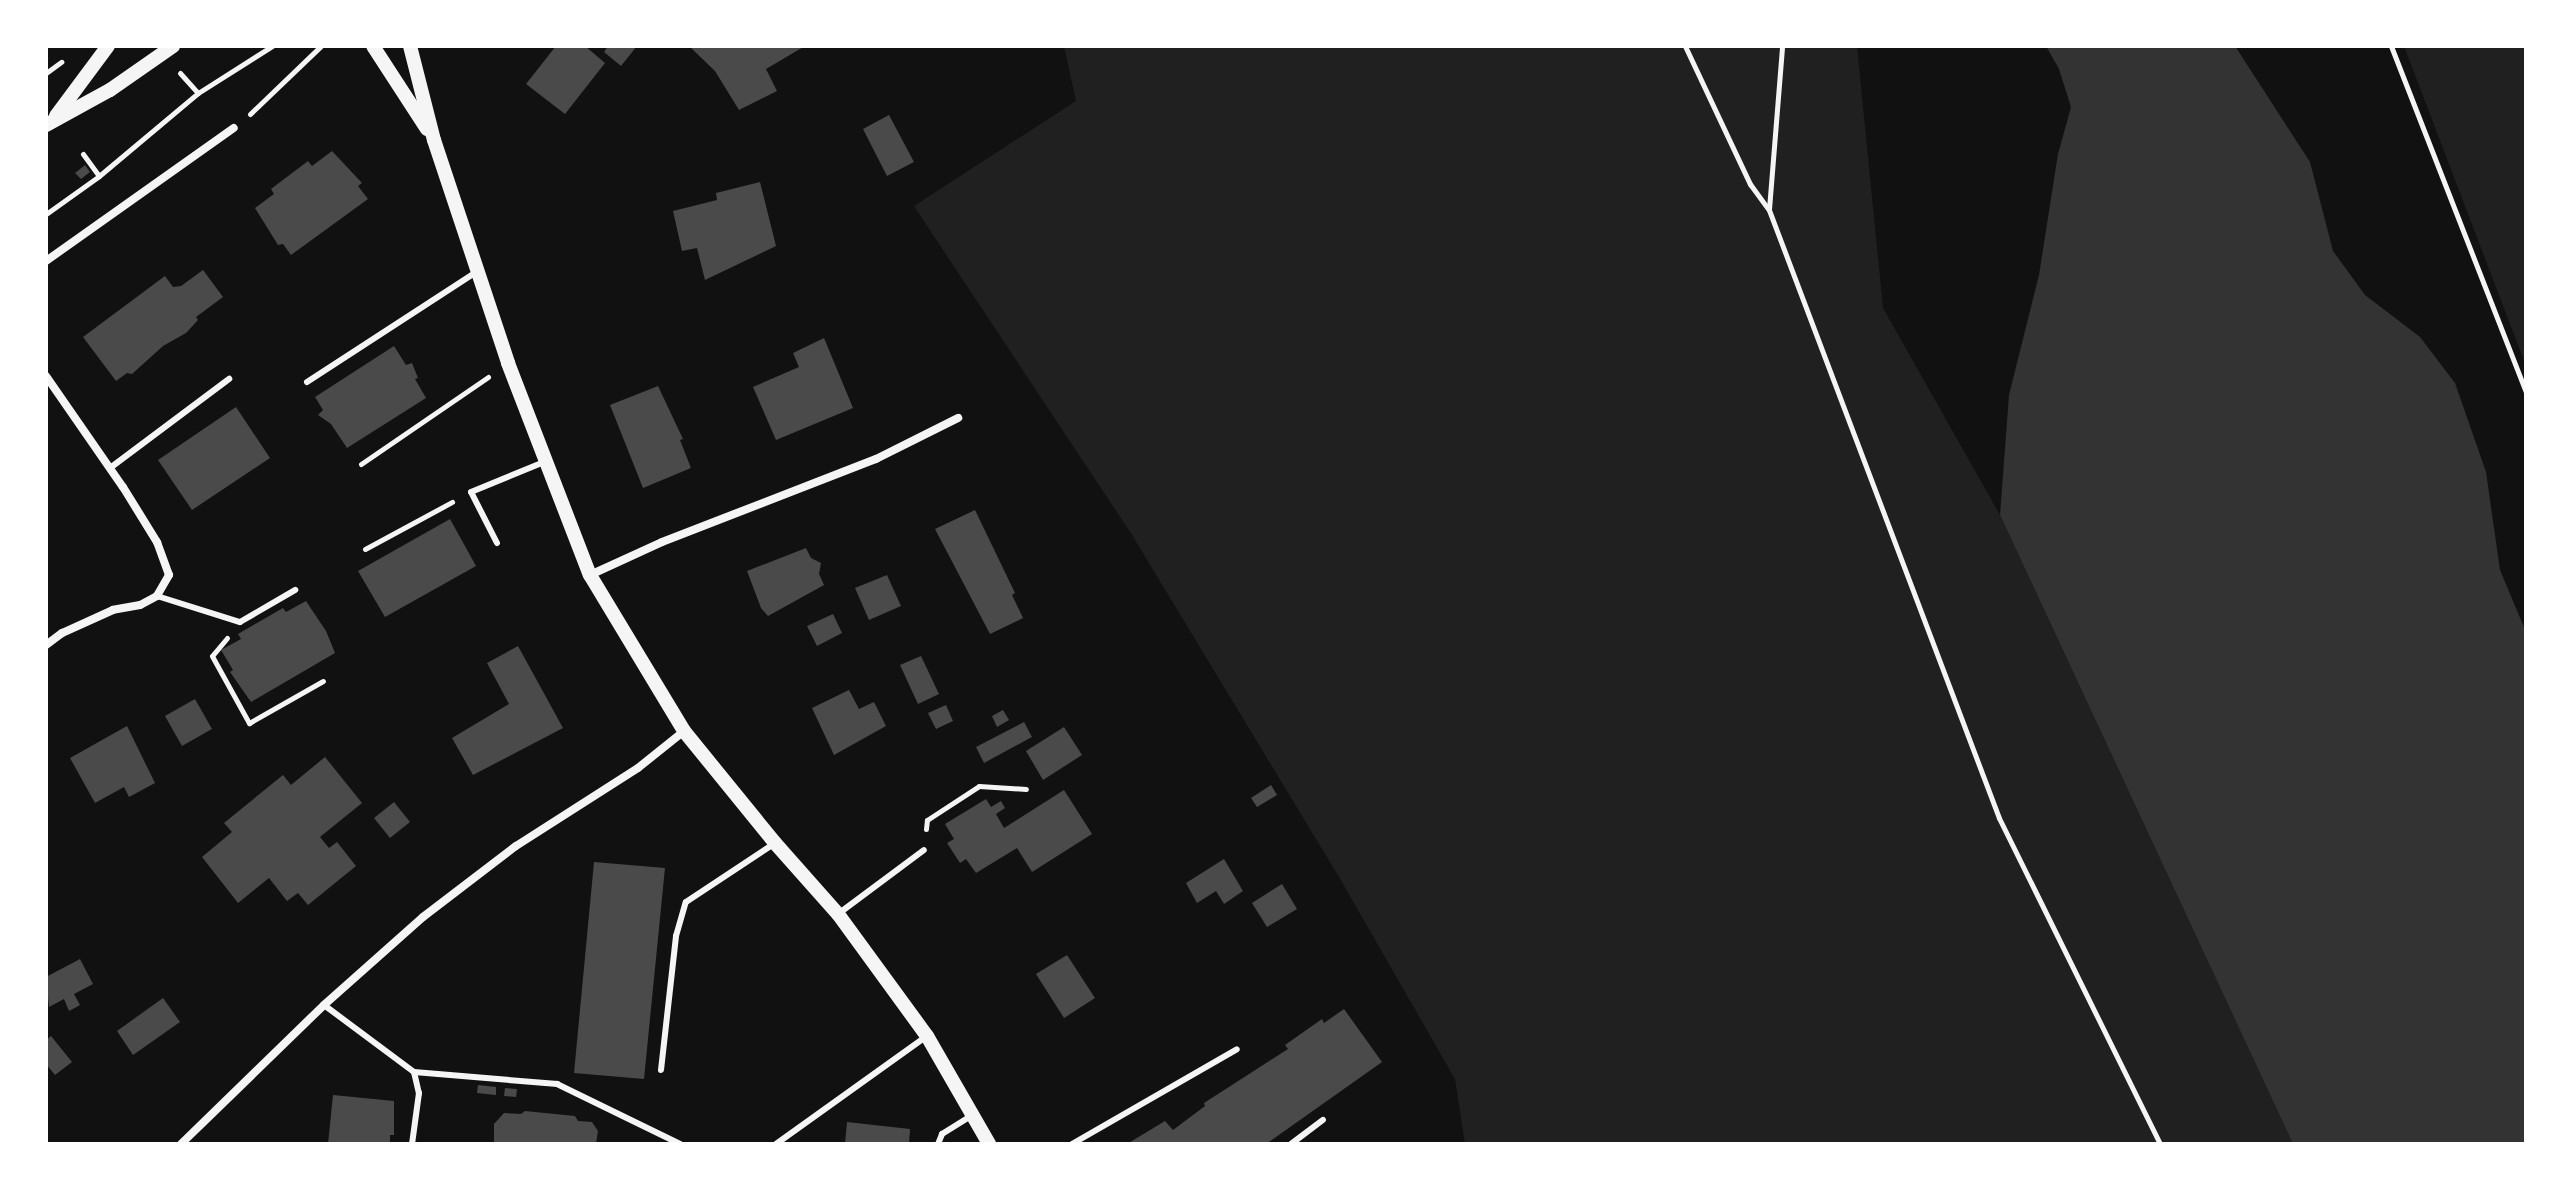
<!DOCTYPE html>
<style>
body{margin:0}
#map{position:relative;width:2572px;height:1190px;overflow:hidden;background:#111;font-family:"Playfair Display",serif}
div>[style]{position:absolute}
.green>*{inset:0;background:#202020}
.water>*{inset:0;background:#333}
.building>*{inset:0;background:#4a4a4a}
.path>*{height:5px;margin:-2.5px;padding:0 2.5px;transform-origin:2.5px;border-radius:2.5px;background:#f5f5f5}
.service>*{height:6px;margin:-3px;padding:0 3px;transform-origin:3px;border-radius:3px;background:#f5f5f5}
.minor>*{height:8px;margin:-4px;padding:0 4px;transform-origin:4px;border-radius:4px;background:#f5f5f5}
.tertiary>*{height:14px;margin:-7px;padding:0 7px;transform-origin:7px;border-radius:7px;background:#f5f5f5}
span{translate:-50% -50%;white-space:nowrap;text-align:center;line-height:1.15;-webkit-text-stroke:8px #fff;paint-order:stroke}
.frame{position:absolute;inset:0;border:48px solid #fff;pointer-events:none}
</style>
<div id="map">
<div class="green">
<i style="clip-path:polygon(1064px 46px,1857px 46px,1883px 308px,2000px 515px,2293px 1144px,1465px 1144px,1455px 1079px,1339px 877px,1132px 535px,914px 206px,1076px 101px)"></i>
<i style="clip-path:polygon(2404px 46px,2526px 46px,2526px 366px)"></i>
</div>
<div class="water">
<i style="clip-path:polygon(2046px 46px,2235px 46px,2310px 162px,2333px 251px,2365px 295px,2420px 337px,2455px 383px,2486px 472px,2500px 570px,2526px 632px,2526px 1144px,2293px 1144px,2000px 515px,2009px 395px,2039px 275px,2058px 154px,2071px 107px,2059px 69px)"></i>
</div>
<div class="building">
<i style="clip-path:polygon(556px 46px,585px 46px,605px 63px,565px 114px,526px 84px)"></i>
<i style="clip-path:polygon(608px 46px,637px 46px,621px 66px,604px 52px)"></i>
<i style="clip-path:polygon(689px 46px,805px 46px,766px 69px,777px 91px,739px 110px,715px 71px)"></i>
<i style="clip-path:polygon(889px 115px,914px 162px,887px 176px,863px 129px)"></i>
<i style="clip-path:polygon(332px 151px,362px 183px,358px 186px,368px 199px,291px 255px,283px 244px,278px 245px,255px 208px,274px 194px,271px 189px,308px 161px,312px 166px)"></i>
<i style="clip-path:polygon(85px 165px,90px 172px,81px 179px,75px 173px)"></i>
<i style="clip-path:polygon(760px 182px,776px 246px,705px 280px,697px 248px,682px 251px,673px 211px,717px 200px,716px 193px)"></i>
<i style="clip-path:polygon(203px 270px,223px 297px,196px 317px,198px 320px,186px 333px,163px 346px,132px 374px,127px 373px,116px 381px,83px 337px,165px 276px,173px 287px,181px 286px)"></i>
<i style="clip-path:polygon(824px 338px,853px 408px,776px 440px,753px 387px,799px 367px,793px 353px)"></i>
<i style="clip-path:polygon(394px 346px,406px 365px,412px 363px,418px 378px,415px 379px,426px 398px,347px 448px,331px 424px,318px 415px,323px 410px,315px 397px)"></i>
<i style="clip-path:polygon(658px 386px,683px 439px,680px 440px,691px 468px,643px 488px,610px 405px)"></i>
<i style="clip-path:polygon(236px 407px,270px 458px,192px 510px,158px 460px)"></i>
<i style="clip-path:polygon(975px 510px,1015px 593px,1012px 595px,1023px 618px,990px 634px,935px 529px)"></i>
<i style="clip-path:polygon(450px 519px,476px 566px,385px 617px,358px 571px)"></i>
<i style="clip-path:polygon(806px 548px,811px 558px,821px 563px,819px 574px,824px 585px,768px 616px,761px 608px,747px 571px)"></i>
<i style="clip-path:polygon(887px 575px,901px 606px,869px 620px,855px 588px)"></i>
<i style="clip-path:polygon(306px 601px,326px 631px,335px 653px,251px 702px,230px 672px,233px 670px,221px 650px,241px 639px,238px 634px,283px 608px,286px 612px)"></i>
<i style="clip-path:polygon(833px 614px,842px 633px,817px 646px,807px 626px)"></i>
<i style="clip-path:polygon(518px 646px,563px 728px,473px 775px,452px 738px,509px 704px,487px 663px)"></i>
<i style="clip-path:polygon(921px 656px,939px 694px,918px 704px,900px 665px)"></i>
<i style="clip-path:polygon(849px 690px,859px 709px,874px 702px,886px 726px,834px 755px,812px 708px)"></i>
<i style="clip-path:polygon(195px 699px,212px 729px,182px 746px,165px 716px)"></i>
<i style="clip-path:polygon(946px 705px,953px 721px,936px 729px,928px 713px)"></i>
<i style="clip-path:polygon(1003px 710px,1009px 720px,997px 727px,992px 716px)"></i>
<i style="clip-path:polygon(1024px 722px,1032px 737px,984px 763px,976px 747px)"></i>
<i style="clip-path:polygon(127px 726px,155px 783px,129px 797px,124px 787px,95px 803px,70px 758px)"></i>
<i style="clip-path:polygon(1064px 727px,1082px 755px,1043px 780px,1026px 751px)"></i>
<i style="clip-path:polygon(325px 757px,362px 803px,320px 837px,329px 848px,337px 842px,356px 866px,308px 905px,298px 893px,287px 901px,269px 878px,238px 903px,202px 857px,232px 832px,224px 823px,283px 775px,291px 785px)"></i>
<i style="clip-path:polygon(1271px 785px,1277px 795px,1257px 807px,1251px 798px)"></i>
<i style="clip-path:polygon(1064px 790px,1092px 834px,1032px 872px,1017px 848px,976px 873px,966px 859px,960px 863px,947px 843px,954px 839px,945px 824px,986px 799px,991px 807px,1001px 801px,1005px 808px,996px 814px,1004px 828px)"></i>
<i style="clip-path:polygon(394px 802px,410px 822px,390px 838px,374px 818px)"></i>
<i style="clip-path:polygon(1224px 859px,1243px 891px,1224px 904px,1216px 891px,1197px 903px,1186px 883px)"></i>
<i style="clip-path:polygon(594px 862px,665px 868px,644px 1079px,574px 1073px)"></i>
<i style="clip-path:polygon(1282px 884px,1297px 909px,1267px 927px,1252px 903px)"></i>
<i style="clip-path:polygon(1067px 955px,1095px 998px,1064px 1018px,1036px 974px)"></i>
<i style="clip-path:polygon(80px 959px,93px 984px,74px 994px,80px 1005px,69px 1011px,64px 999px,49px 1007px,46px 977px)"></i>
<i style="clip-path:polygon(163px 998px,180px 1022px,133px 1055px,117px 1031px)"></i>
<i style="clip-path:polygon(1344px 1009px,1382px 1062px,1266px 1144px,1127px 1144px,1165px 1121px,1173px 1130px,1205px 1106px,1204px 1103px,1288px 1049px,1285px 1045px,1322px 1019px,1324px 1023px)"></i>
<i style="clip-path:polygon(51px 1036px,72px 1062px,55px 1075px,46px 1064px,46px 1040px)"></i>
<i style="clip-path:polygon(478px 1085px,496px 1087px,496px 1095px,477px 1093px)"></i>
<i style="clip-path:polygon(505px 1088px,517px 1089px,516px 1097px,504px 1096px)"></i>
<i style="clip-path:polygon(333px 1095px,394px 1101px,394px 1135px,390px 1135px,390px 1144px,328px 1144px)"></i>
<i style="clip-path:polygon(525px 1111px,575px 1116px,578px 1121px,592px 1122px,598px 1131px,596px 1144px,494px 1144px,494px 1124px,504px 1113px,521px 1114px)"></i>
<i style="clip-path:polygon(847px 1122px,910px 1129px,909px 1144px,845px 1144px)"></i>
</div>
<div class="path">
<i style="left:1685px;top:46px;width:153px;rotate:64.8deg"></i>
<i style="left:1750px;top:184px;width:32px;rotate:54deg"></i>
<i style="left:1769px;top:210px;width:650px;rotate:69.28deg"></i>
<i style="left:1999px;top:818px;width:364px;rotate:63.7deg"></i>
<i style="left:2391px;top:46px;width:371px;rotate:68.7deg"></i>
<i style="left:46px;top:73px;width:19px;rotate:-36deg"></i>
<i style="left:180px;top:73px;width:27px;rotate:48deg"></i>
<i style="left:250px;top:114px;width:98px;rotate:-43.8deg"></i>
<i style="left:83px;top:154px;width:27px;rotate:54deg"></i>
<i style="left:1769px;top:209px;width:164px;rotate:-85.4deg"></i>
<i style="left:46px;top:214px;width:65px;rotate:-35.6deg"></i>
<i style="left:99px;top:176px;width:129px;rotate:-40deg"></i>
<i style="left:198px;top:93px;width:88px;rotate:-32.4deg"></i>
<i style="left:361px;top:464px;width:154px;rotate:-34.4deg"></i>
<i style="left:365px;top:549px;width:99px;rotate:-28.4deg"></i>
<i style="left:227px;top:638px;width:23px;rotate:130deg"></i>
<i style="left:212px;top:656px;width:77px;rotate:61.1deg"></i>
<i style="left:249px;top:723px;width:85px;rotate:-29.6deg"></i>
<i style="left:926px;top:829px;width:9px;rotate:-84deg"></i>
<i style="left:927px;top:820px;width:62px;rotate:-33.2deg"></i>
<i style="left:979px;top:786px;width:47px;rotate:3.7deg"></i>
</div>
<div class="service">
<i style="left:307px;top:382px;width:200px;rotate:-33deg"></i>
<i style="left:110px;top:468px;width:149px;rotate:-36.8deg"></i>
<i style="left:497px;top:543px;width:57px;rotate:-117deg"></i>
<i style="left:471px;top:492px;width:79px;rotate:-22.3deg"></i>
<i style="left:157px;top:596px;width:87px;rotate:17.4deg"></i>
<i style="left:240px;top:622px;width:64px;rotate:-30.2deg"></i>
<i style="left:838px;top:914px;width:107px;rotate:-36.7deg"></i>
<i style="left:324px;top:1005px;width:112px;rotate:36.7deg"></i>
<i style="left:414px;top:1072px;width:22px;rotate:77deg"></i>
<i style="left:419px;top:1093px;width:51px;rotate:97.8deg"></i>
<i style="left:661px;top:1070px;width:135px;rotate:-83.6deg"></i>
<i style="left:676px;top:936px;width:35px;rotate:-74deg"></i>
<i style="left:686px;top:902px;width:107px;rotate:-33.5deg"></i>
<i style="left:414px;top:1072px;width:144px;rotate:4.8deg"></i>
<i style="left:557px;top:1084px;width:137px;rotate:26deg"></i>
<i style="left:776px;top:1144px;width:186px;rotate:-35.6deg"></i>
<i style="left:938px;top:1144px;width:11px;rotate:-68deg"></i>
<i style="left:942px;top:1134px;width:36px;rotate:-32deg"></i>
<i style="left:1072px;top:1144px;width:190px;rotate:-29.9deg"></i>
<i style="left:1291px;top:1144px;width:40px;rotate:-37deg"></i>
</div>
<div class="minor">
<i style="left:46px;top:261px;width:230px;rotate:-35.3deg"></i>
<i style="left:46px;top:376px;width:135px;rotate:55.3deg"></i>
<i style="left:123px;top:487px;width:65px;rotate:58.3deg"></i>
<i style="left:157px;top:542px;width:35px;rotate:70deg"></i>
<i style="left:169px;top:575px;width:24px;rotate:120deg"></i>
<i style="left:157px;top:596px;width:19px;rotate:152deg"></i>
<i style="left:140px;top:605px;width:27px;rotate:170deg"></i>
<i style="left:113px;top:610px;width:56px;rotate:155.7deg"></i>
<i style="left:62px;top:633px;width:20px;rotate:143deg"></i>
<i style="left:590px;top:575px;width:79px;rotate:-24.6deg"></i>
<i style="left:662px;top:542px;width:230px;rotate:-21.2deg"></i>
<i style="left:876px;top:459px;width:92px;rotate:-26.6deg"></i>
<i style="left:181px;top:1144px;width:199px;rotate:-44.2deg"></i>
<i style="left:324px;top:1005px;width:132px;rotate:-41.6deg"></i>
<i style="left:423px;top:917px;width:117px;rotate:-37.4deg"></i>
<i style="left:516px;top:846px;width:145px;rotate:-32.6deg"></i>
<i style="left:638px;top:768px;width:59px;rotate:-38.8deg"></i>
</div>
<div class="tertiary">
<i style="left:373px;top:46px;width:99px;rotate:57deg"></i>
<i style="left:410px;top:46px;width:97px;rotate:75.7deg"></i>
<i style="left:434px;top:140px;width:235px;rotate:71.6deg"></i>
<i style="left:508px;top:363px;width:227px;rotate:68.9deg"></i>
<i style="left:590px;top:575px;width:182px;rotate:58.9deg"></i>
<i style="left:684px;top:731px;width:144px;rotate:50.9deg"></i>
<i style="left:775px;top:843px;width:95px;rotate:48.4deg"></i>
<i style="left:838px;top:914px;width:151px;rotate:53.9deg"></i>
<i style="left:927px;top:1036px;width:125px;rotate:60.1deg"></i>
<i style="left:56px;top:116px;width:87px;rotate:-53.4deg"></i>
<i style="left:46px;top:125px;width:73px;rotate:-28.7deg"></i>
<i style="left:110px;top:90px;width:77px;rotate:-34.9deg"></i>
</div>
<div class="frame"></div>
</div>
